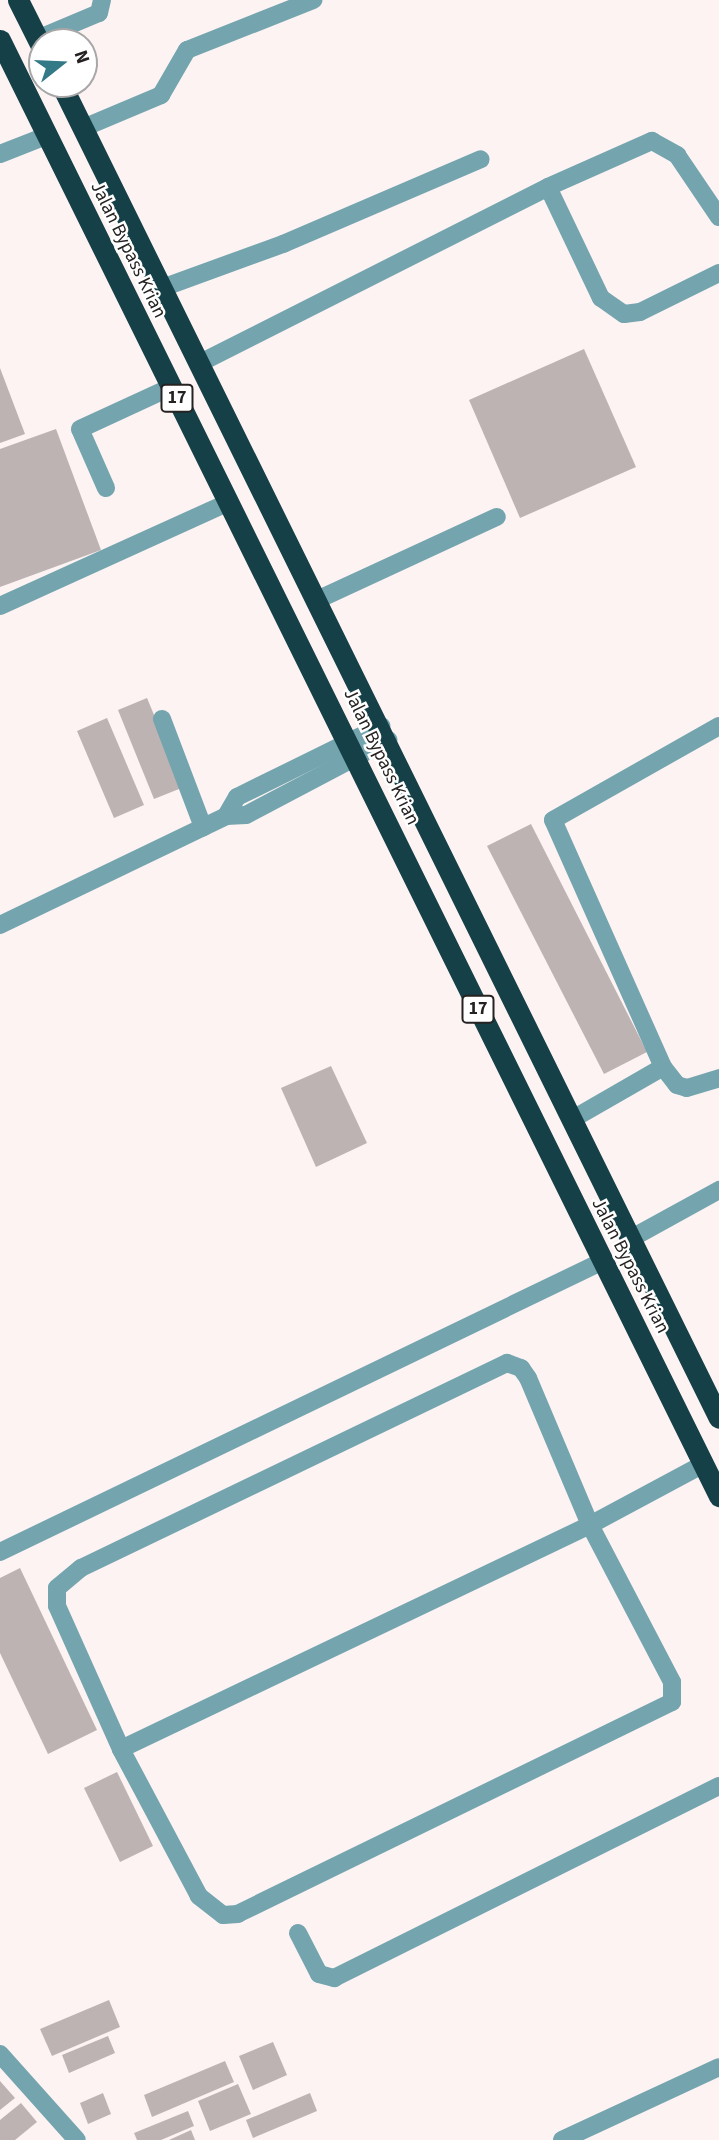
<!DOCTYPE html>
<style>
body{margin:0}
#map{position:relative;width:719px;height:2140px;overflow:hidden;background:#fdf3f3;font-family:"Source Sans 3",sans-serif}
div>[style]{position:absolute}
.building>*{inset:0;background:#beb3b3}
.minor>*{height:18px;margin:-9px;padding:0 9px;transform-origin:9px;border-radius:9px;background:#74a5af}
.highway>*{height:21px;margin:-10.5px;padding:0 10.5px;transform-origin:10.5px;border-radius:10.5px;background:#154047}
span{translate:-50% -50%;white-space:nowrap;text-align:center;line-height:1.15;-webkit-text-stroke:5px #fff;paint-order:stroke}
.shield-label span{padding:2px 5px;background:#fff;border:2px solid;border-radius:5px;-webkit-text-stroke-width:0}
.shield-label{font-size:18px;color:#262222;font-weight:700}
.street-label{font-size:19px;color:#262222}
.north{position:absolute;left:28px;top:28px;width:70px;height:70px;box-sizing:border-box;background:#fff;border:2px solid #a8a7a7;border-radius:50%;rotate:72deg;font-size:19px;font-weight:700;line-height:28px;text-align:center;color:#262222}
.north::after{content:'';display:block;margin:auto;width:24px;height:32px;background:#337986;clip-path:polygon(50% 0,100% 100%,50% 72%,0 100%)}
</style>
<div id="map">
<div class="building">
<i style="clip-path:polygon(584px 349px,636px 467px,520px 518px,469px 400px)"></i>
<i style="clip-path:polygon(0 368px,25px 434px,0 443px)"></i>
<i style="clip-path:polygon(56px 429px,101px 550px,0 587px,0 449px)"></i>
<i style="clip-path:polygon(147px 698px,184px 787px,154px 799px,118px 710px)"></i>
<i style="clip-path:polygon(107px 718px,144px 805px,114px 818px,77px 731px)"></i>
<i style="clip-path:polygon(531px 824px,647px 1052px,604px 1074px,487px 846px)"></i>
<i style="clip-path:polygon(331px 1066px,367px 1143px,316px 1167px,281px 1088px)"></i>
<i style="clip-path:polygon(20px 1568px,97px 1730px,48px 1754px,0 1653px,0 1578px)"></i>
<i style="clip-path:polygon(117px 1772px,153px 1846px,120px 1862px,84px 1788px)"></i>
<i style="clip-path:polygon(109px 2000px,120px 2027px,52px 2056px,40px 2029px)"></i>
<i style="clip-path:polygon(108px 2036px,115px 2053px,69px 2073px,62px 2055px)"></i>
<i style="clip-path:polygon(273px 2042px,287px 2075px,253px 2090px,239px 2056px)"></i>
<i style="clip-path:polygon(225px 2061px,234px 2082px,152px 2117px,144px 2095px)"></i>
<i style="clip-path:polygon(0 2081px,15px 2098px,0 2110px)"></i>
<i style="clip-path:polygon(238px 2084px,251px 2114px,210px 2131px,198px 2101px)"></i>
<i style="clip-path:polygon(103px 2093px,111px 2114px,88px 2124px,80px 2103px)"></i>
<i style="clip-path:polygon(310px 2093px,317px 2111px,253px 2138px,246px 2120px)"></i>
<i style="clip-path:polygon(21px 2103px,37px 2122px,15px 2140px,0 2140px,0 2120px)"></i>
<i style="clip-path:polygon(188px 2111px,194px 2126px,161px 2140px,137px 2140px,134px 2133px)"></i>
<i style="clip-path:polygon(191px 2130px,195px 2140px,169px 2140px)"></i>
</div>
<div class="minor">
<i style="left:37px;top:39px;width:67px;rotate:-22.8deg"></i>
<i style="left:99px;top:13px;width:13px;rotate:-77deg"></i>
<i style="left:83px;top:128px;width:85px;rotate:-22.9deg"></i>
<i style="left:161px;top:95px;width:52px;rotate:-60deg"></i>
<i style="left:187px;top:50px;width:136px;rotate:-21.6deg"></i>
<i style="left:0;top:154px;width:49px;rotate:-21.4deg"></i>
<i style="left:548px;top:187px;width:123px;rotate:64.5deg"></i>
<i style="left:601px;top:298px;width:28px;rotate:35deg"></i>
<i style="left:624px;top:314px;width:16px;rotate:-7deg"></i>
<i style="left:640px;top:312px;width:88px;rotate:-26.3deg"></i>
<i style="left:162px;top:288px;width:129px;rotate:-20deg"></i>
<i style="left:283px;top:244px;width:215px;rotate:-23.2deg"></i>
<i style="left:200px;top:363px;width:390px;rotate:-26.8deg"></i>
<i style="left:548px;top:187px;width:114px;rotate:-23.9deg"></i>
<i style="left:652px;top:141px;width:29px;rotate:29deg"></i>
<i style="left:677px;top:155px;width:75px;rotate:55.9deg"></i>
<i style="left:106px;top:488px;width:64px;rotate:-113.8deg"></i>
<i style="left:80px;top:429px;width:100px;rotate:-24.8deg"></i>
<i style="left:317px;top:600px;width:198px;rotate:-24.8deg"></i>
<i style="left:0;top:606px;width:252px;rotate:-24.4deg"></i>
<i style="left:162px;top:719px;width:116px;rotate:69.2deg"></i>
<i style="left:226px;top:816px;width:22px;rotate:-60deg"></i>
<i style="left:237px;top:797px;width:161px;rotate:-26.2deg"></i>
<i style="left:0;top:925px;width:251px;rotate:-25.7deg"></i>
<i style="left:226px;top:816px;width:20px;rotate:-3deg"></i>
<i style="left:246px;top:815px;width:161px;rotate:-27.8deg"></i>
<i style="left:663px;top:1067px;width:23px;rotate:52deg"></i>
<i style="left:677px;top:1085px;width:10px;rotate:17deg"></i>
<i style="left:687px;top:1088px;width:34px;rotate:-17deg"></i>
<i style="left:571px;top:1120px;width:106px;rotate:-29.9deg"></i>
<i style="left:663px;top:1067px;width:270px;rotate:-114deg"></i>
<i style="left:553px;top:820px;width:191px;rotate:-29.5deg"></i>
<i style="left:630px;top:1239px;width:102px;rotate:-28.8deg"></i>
<i style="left:507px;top:1363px;width:15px;rotate:20deg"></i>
<i style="left:521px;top:1368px;width:12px;rotate:55deg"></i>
<i style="left:528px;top:1378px;width:160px;rotate:67.1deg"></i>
<i style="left:590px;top:1525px;width:177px;rotate:62.4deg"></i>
<i style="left:672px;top:1682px;width:20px;rotate:90deg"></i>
<i style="left:672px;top:1702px;width:483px;rotate:154deg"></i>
<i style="left:238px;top:1914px;width:15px;rotate:176deg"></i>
<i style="left:223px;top:1915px;width:31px;rotate:-142deg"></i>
<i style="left:199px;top:1896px;width:166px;rotate:-118deg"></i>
<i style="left:121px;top:1749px;width:157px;rotate:-114.1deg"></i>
<i style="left:57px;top:1606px;width:18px;rotate:-90deg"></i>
<i style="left:57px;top:1588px;width:31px;rotate:-40deg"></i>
<i style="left:81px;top:1568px;width:473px;rotate:-25.7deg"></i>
<i style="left:0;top:1552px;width:667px;rotate:-25.76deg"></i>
<i style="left:121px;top:1749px;width:520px;rotate:-25.53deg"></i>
<i style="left:590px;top:1525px;width:129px;rotate:-28.2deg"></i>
<i style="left:298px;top:1933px;width:46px;rotate:62.9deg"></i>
<i style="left:319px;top:1974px;width:16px;rotate:15deg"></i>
<i style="left:334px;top:1978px;width:430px;rotate:-26.5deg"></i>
<i style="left:0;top:2054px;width:115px;rotate:48.2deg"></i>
<i style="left:562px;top:2140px;width:173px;rotate:-24.9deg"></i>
</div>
<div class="highway">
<i style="left:18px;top:0;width:54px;rotate:63.4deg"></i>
<i style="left:0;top:40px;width:1624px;rotate:63.72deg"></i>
<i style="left:61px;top:84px;width:1487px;rotate:63.75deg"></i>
</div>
<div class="shield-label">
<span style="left:177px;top:398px">17</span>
<span style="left:478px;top:1009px">17</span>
</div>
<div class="street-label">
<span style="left:128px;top:250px;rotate:64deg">Jalan Bypass Krian</span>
<span style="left:381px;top:757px;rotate:64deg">Jalan Bypass Krian</span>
<span style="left:630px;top:1266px;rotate:63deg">Jalan Bypass Krian</span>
</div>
<div class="north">N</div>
</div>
